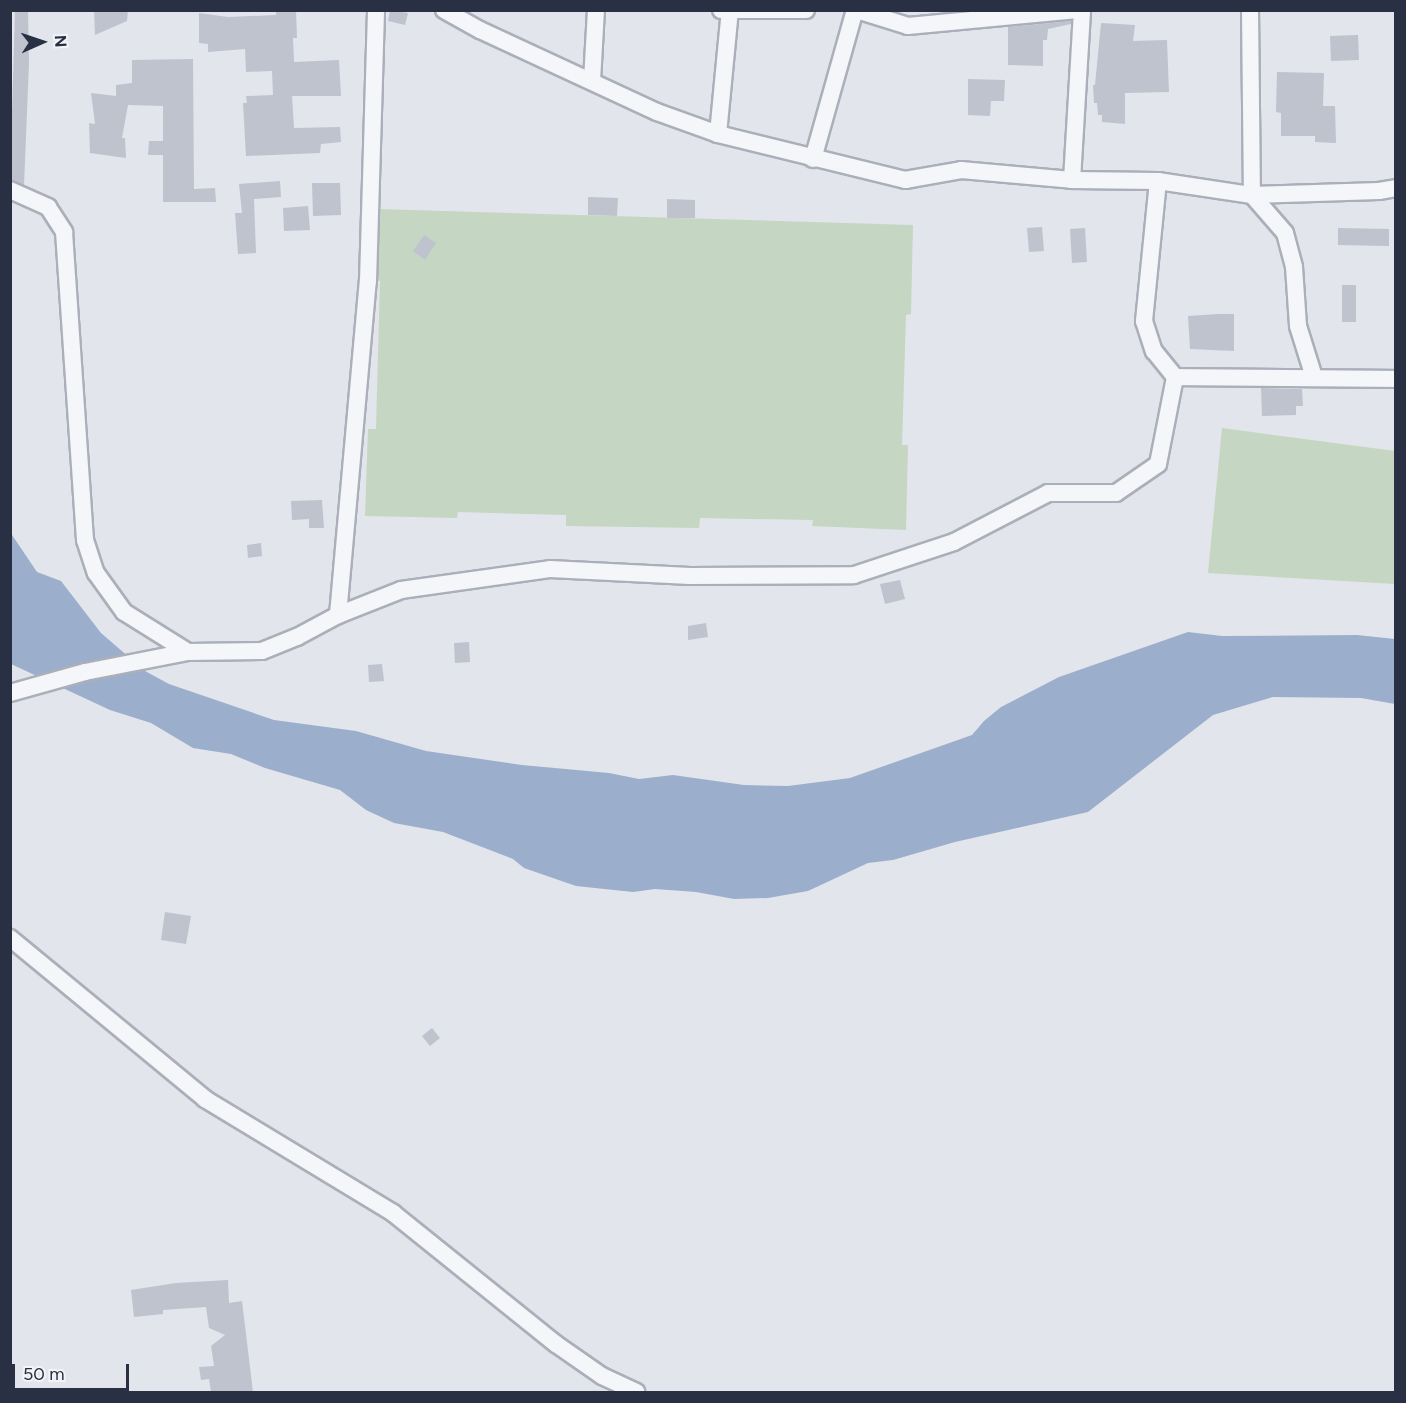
<!DOCTYPE html>
<style>
body{margin:0}
#map{position:relative;width:1406px;height:1403px;overflow:hidden;background:#e2e5eb;font-family:Figtree,sans-serif}
div>[style]{position:absolute}
.green>*{inset:0;background:#c5d6c2}
.water>*{inset:0;background:#9bafcd}
.building>*{inset:0;background:#bfc3ce}
.roads{filter:drop-shadow(2px 0 #aaafb9) drop-shadow(-2px 0 #aaafb9) drop-shadow(0 2px #aaafb9) drop-shadow(0 -2px #aaafb9)}
.minor>*{height:16px;margin:-8px;padding:0 8px;transform-origin:8px;border-radius:8px;background:#f5f6f9}
span{translate:-50% -50%;white-space:nowrap;text-align:center;line-height:1.15;-webkit-text-stroke:4.5px #f2f4f8;paint-order:stroke}
.frame{position:absolute;inset:0;border:12px solid #293044;pointer-events:none}
.north{position:absolute;left:12px;top:12px;width:60px;height:60px;-webkit-text-stroke:4px #f2f4f8;paint-order:stroke;rotate:87deg;font-size:16px;font-weight:700;line-height:24px;text-align:center;color:#293044}
.north::after{content:'';display:block;margin:auto;width:21px;height:27px;background:#293044;clip-path:polygon(50% 0,100% 100%,50% 72%,0 100%)}
.scale{position:absolute;left:12px;top:1364px;width:117px;height:27px;box-sizing:border-box;border:3px solid #293044;border-top:0;padding-left:8px;font-size:18px;line-height:21px;white-space:nowrap;color:#293044;-webkit-text-stroke:4px #f2f4f8;paint-order:stroke}
</style>
<div id="map">
<div class="green">
<i style="clip-path:polygon(377px 209px,913px 225px,911px 314px,906px 315px,902px 445px,908px 445px,906px 530px,812px 526px,813px 520px,700px 518px,699px 528px,566px 526px,566px 515px,458px 512px,457px 518px,365px 516px,368px 429px,376px 429px,380px 281px,374px 280px)"></i>
<i style="clip-path:polygon(1222px 428px,1395px 451px,1395px 584px,1208px 573px)"></i>
</div>
<div class="water">
<i style="clip-path:polygon(10px 532px,37px 572px,61px 581px,101px 633px,145px 671px,169px 684px,274px 720px,356px 731px,426px 751px,522px 765px,609px 773px,639px 779px,673px 775px,744px 785px,788px 786px,850px 778px,972px 735px,984px 721px,1001px 707px,1059px 677px,1188px 632px,1222px 636px,1357px 635px,1395px 639px,1395px 704px,1361px 698px,1273px 697px,1213px 715px,1088px 812px,955px 842px,893px 860px,868px 863px,808px 891px,768px 898px,734px 899px,696px 892px,655px 889px,633px 892px,576px 886px,524px 868px,513px 859px,443px 832px,394px 823px,366px 810px,340px 790px,265px 768px,231px 754px,193px 748px,151px 723px,110px 710px,11px 664px)"></i>
</div>
<div class="building">
<i style="clip-path:polygon(15px 10px,28px 10px,29px 63px,24px 185px,10px 180px)"></i>
<i style="clip-path:polygon(94px 10px,128px 10px,127px 21px,95px 35px)"></i>
<i style="clip-path:polygon(276px 10px,296px 10px,297px 38px,293px 38px,294px 62px,339px 60px,341px 96px,292px 96px,294px 128px,340px 127px,341px 142px,321px 144px,320px 153px,246px 156px,243px 103px,247px 103px,246px 96px,273px 95px,272px 71px,246px 72px,245px 49px,208px 52px,208px 44px,199px 43px,199px 13px,228px 17px,276px 15px)"></i>
<i style="clip-path:polygon(390px 10px,408px 13px,405px 25px,388px 21px)"></i>
<i style="clip-path:polygon(1071px 21px,1071px 24px,1048px 29px,1047px 40px,1043px 40px,1043px 66px,1008px 65px,1008px 27px)"></i>
<i style="clip-path:polygon(1101px 23px,1135px 25px,1133px 41px,1167px 40px,1169px 92px,1125px 93px,1125px 124px,1102px 122px,1102px 115px,1098px 115px,1097px 103px,1094px 103px,1093px 85px,1095px 85px)"></i>
<i style="clip-path:polygon(1358px 35px,1359px 60px,1331px 61px,1330px 36px)"></i>
<i style="clip-path:polygon(193px 59px,194px 189px,215px 188px,216px 202px,163px 202px,163px 155px,148px 155px,149px 141px,163px 141px,163px 106px,128px 105px,122px 138px,125px 138px,126px 158px,90px 153px,89px 123px,95px 124px,91px 93px,116px 96px,116px 85px,132px 83px,132px 60px)"></i>
<i style="clip-path:polygon(1277px 72px,1324px 73px,1323px 106px,1335px 106px,1336px 143px,1315px 142px,1315px 136px,1281px 136px,1281px 113px,1276px 112px)"></i>
<i style="clip-path:polygon(968px 79px,1005px 80px,1004px 101px,991px 101px,990px 116px,968px 115px)"></i>
<i style="clip-path:polygon(280px 181px,281px 197px,254px 199px,256px 253px,238px 254px,235px 213px,242px 213px,239px 184px)"></i>
<i style="clip-path:polygon(312px 183px,340px 183px,341px 215px,313px 216px)"></i>
<i style="clip-path:polygon(588px 197px,618px 198px,617px 216px,588px 215px)"></i>
<i style="clip-path:polygon(667px 199px,695px 200px,695px 218px,667px 218px)"></i>
<i style="clip-path:polygon(308px 206px,310px 230px,284px 231px,283px 208px)"></i>
<i style="clip-path:polygon(1042px 227px,1044px 251px,1029px 252px,1027px 228px)"></i>
<i style="clip-path:polygon(1085px 228px,1087px 262px,1072px 263px,1070px 229px)"></i>
<i style="clip-path:polygon(1338px 228px,1389px 229px,1389px 246px,1338px 245px)"></i>
<i style="clip-path:polygon(424px 235px,436px 243px,425px 260px,413px 251px)"></i>
<i style="clip-path:polygon(1342px 285px,1356px 285px,1356px 322px,1342px 322px)"></i>
<i style="clip-path:polygon(1218px 314px,1234px 314px,1234px 351px,1190px 349px,1188px 316px)"></i>
<i style="clip-path:polygon(1261px 388px,1302px 389px,1303px 406px,1296px 406px,1296px 415px,1262px 416px)"></i>
<i style="clip-path:polygon(322px 500px,324px 528px,309px 528px,309px 519px,292px 520px,291px 501px)"></i>
<i style="clip-path:polygon(261px 543px,262px 556px,248px 558px,247px 545px)"></i>
<i style="clip-path:polygon(900px 580px,905px 599px,885px 604px,880px 584px)"></i>
<i style="clip-path:polygon(706px 623px,708px 637px,688px 640px,688px 626px)"></i>
<i style="clip-path:polygon(469px 642px,470px 662px,455px 663px,454px 643px)"></i>
<i style="clip-path:polygon(382px 664px,384px 681px,369px 682px,368px 665px)"></i>
<i style="clip-path:polygon(165px 912px,191px 916px,186px 944px,161px 940px)"></i>
<i style="clip-path:polygon(432px 1028px,440px 1038px,430px 1046px,422px 1036px)"></i>
<i style="clip-path:polygon(228px 1280px,229px 1303px,242px 1301px,253px 1392px,211px 1392px,209px 1379px,201px 1380px,199px 1367px,214px 1366px,211px 1346px,225px 1335px,209px 1328px,206px 1307px,163px 1310px,163px 1314px,134px 1317px,131px 1290px,176px 1283px)"></i>
</div>
<div class="roads">
<div class="minor">
<i style="left:444px;top:10px;width:41px;rotate:29.1deg"></i>
<i style="left:480px;top:30px;width:195px;rotate:24.9deg"></i>
<i style="left:657px;top:112px;width:65px;rotate:19.8deg"></i>
<i style="left:718px;top:134px;width:193px;rotate:13.8deg"></i>
<i style="left:905px;top:180px;width:57px;rotate:-10.1deg"></i>
<i style="left:961px;top:170px;width:111px;rotate:5.1deg"></i>
<i style="left:1072px;top:180px;width:86px;rotate:0.7deg"></i>
<i style="left:1158px;top:181px;width:95px;rotate:8.5deg"></i>
<i style="left:1252px;top:195px;width:127px;rotate:-1.8deg"></i>
<i style="left:1379px;top:191px;width:17px;rotate:-10deg"></i>
<i style="left:721px;top:10px;width:85px"></i>
<i style="left:857px;top:10px;width:53px;rotate:17.4deg"></i>
<i style="left:908px;top:26px;width:170px;rotate:-5.4deg"></i>
<i style="left:1250px;top:10px;width:185px;rotate:89.4deg"></i>
<i style="left:1252px;top:195px;width:50px;rotate:49deg"></i>
<i style="left:1285px;top:233px;width:35px;rotate:75deg"></i>
<i style="left:1294px;top:267px;width:59px;rotate:86.1deg"></i>
<i style="left:1298px;top:326px;width:53px;rotate:72.6deg"></i>
<i style="left:592px;top:81px;width:71px;rotate:-86.8deg"></i>
<i style="left:718px;top:134px;width:125px;rotate:-84.5deg"></i>
<i style="left:813px;top:159px;width:155px;rotate:-74.3deg"></i>
<i style="left:1072px;top:180px;width:170px;rotate:-86.6deg"></i>
<i style="left:1158px;top:181px;width:141px;rotate:95.7deg"></i>
<i style="left:1144px;top:321px;width:32px;rotate:72deg"></i>
<i style="left:1154px;top:351px;width:33px;rotate:51deg"></i>
<i style="left:1175px;top:377px;width:221px;rotate:0.5deg"></i>
<i style="left:10px;top:190px;width:42px;rotate:24.1deg"></i>
<i style="left:48px;top:207px;width:30px;rotate:57deg"></i>
<i style="left:64px;top:232px;width:309px;rotate:86.1deg"></i>
<i style="left:85px;top:540px;width:35px;rotate:72deg"></i>
<i style="left:96px;top:573px;width:48px;rotate:54.3deg"></i>
<i style="left:124px;top:612px;width:75px;rotate:32deg"></i>
<i style="left:188px;top:652px;width:74px;rotate:-0.8deg"></i>
<i style="left:262px;top:651px;width:38px;rotate:-22deg"></i>
<i style="left:297px;top:637px;width:47px;rotate:-28.2deg"></i>
<i style="left:338px;top:615px;width:68px;rotate:-21.6deg"></i>
<i style="left:401px;top:590px;width:150px;rotate:-8deg"></i>
<i style="left:550px;top:569px;width:140px;rotate:2.9deg"></i>
<i style="left:690px;top:576px;width:164px;rotate:-0.3deg"></i>
<i style="left:854px;top:575px;width:105px;rotate:-18.3deg"></i>
<i style="left:954px;top:542px;width:106px;rotate:-27.5deg"></i>
<i style="left:1048px;top:493px;width:68px"></i>
<i style="left:1116px;top:493px;width:51px;rotate:-34.6deg"></i>
<i style="left:1158px;top:464px;width:89px;rotate:-78.9deg"></i>
<i style="left:338px;top:615px;width:335px;rotate:-84.9deg"></i>
<i style="left:368px;top:281px;width:271px;rotate:-88.3deg"></i>
<i style="left:10px;top:693px;width:78px;rotate:-15.6deg"></i>
<i style="left:85px;top:672px;width:105px;rotate:-11deg"></i>
<i style="left:10px;top:938px;width:253px;rotate:39.5deg"></i>
<i style="left:205px;top:1099px;width:220px;rotate:31.2deg"></i>
<i style="left:393px;top:1213px;width:209px;rotate:38.8deg"></i>
<i style="left:556px;top:1344px;width:56px;rotate:34.8deg"></i>
<i style="left:602px;top:1376px;width:38px;rotate:25deg"></i>
</div>
</div>
<div class="frame"></div>
<div class="north">N</div>
<div class="scale">50 m</div>
</div>
